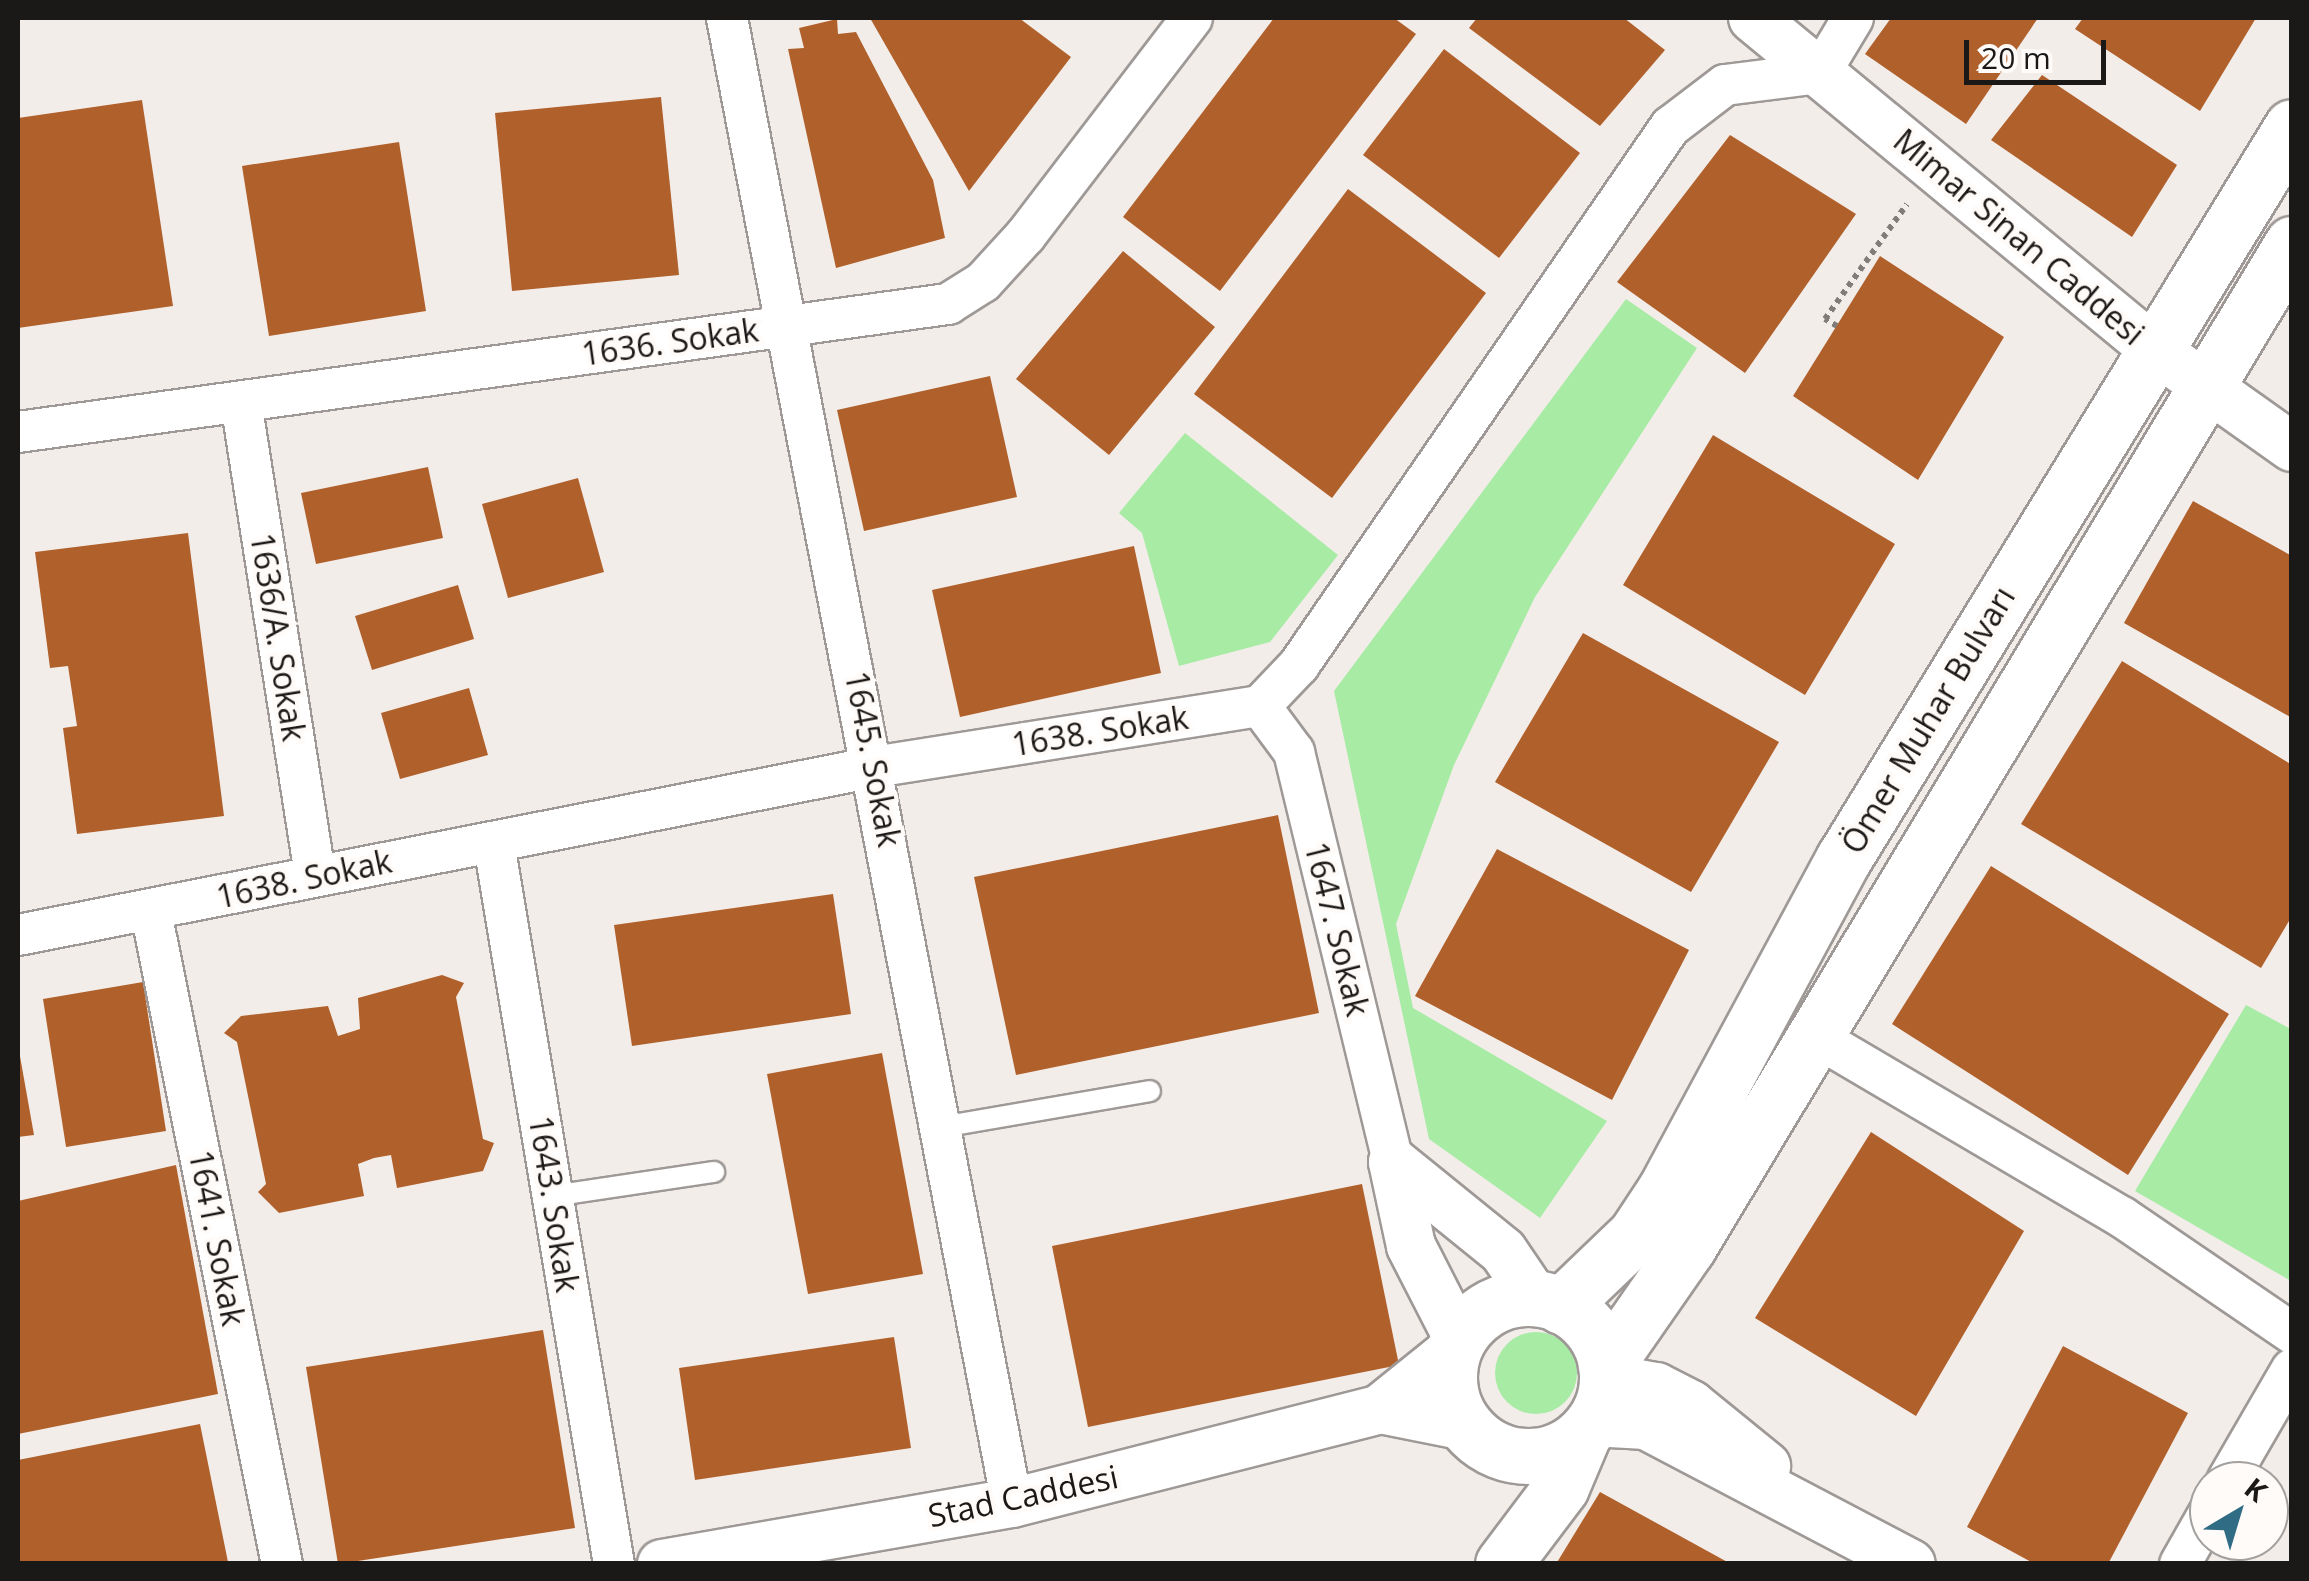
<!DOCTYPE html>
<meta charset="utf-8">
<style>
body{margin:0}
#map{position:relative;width:2309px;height:1581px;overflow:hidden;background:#f3edea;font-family:"Open Sans",sans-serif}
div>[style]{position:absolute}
.green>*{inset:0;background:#a8eba5}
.round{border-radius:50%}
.building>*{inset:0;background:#b0602b}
.path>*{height:6px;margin-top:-3px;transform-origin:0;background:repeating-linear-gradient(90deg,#807c7a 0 5px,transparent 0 10px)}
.roads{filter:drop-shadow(2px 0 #9e9996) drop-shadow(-2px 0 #9e9996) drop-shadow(0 2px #9e9996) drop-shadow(0 -2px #9e9996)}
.service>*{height:20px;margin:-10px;padding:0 10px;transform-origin:10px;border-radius:10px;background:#fff}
.minor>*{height:40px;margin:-20px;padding:0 20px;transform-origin:20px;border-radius:20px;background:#fff}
.tertiary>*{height:48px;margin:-24px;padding:0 24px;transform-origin:24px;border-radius:24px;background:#fff}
.secondary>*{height:55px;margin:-27.5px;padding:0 27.5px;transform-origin:27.5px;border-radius:27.5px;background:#fff}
.secondary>.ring{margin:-27.5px;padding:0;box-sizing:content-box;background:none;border:55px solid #fff;border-radius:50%}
span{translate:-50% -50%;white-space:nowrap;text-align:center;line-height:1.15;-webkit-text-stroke:8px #fefbf9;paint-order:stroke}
.street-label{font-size:32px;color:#1b1918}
.frame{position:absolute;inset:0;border:20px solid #1b1918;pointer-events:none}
.north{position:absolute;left:2189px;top:1461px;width:100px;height:100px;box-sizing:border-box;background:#fefbf9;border:2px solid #a3a19f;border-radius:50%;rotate:38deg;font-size:28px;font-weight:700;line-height:40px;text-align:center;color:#1b1918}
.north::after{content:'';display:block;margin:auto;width:35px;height:45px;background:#306c83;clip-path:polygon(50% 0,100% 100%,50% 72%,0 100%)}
.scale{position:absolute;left:1964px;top:40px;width:142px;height:45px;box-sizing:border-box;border:5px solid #1b1918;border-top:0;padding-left:12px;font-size:30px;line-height:35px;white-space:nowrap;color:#1b1918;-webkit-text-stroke:8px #fefbf9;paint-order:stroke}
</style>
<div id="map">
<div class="green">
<i style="clip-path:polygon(1626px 299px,1697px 348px,1535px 597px,1454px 765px,1396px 924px,1413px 1008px,1607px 1121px,1540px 1218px,1429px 1139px,1334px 691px)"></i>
<i style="clip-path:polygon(1185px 433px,1338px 555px,1270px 642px,1179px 666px,1142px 533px,1119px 513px)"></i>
<i style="clip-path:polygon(2246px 1005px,2291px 1029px,2291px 1281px,2135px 1191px)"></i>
<i class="round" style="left:1495px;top:1332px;width:82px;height:82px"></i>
</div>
<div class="building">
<i style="clip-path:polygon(870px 18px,1019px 18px,1071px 57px,969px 191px)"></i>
<i style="clip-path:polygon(1274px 18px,1394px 18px,1416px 34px,1220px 291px,1123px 217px)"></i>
<i style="clip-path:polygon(1477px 18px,1624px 18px,1665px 50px,1600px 126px,1469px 28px)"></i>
<i style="clip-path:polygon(1891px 18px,2038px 18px,1966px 124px,1865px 54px)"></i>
<i style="clip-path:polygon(2083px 18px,2256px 18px,2200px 111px,2075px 29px)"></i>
<i style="clip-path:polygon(837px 19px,838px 34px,856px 32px,933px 180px,945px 238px,836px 268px,788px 49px,804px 48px,799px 28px)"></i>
<i style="clip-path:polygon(1444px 49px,1580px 153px,1499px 258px,1363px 155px)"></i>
<i style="clip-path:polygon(2042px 75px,2177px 165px,2132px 237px,1991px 140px)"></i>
<i style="clip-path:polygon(661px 97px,679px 275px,512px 291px,495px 113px)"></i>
<i style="clip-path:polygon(142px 100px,173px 306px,18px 328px,18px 118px)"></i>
<i style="clip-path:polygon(1730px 135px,1856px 214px,1745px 373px,1617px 282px)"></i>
<i style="clip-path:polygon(399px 142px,426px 311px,269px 336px,242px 166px)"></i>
<i style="clip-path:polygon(1348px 189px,1486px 293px,1332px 498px,1194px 394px)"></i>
<i style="clip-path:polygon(1123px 251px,1215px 327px,1109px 455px,1016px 379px)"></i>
<i style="clip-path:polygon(1880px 256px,2004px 337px,1918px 480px,1793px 396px)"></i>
<i style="clip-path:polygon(990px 376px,1017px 497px,864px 531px,837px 410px)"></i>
<i style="clip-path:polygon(1713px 435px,1895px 544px,1805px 695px,1623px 585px)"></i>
<i style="clip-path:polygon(428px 467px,443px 538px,316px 564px,301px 493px)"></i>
<i style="clip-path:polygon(578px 478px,604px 572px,508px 598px,482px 504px)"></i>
<i style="clip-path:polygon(2193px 501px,2292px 556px,2292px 718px,2124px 623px)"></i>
<i style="clip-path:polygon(188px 533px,224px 816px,77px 834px,63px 728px,77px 726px,68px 666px,50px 668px,35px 552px)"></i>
<i style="clip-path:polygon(1134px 546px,1161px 673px,960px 717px,932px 590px)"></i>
<i style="clip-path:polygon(458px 585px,474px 639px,372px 670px,355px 616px)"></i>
<i style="clip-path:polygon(1583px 633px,1779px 742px,1691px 892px,1495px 782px)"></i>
<i style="clip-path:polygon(2122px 661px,2292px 765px,2292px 916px,2261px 968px,2021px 824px)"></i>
<i style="clip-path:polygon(469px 688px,488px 755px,400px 779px,381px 713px)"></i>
<i style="clip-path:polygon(1278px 815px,1319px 1013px,1016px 1075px,974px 877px)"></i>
<i style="clip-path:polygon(1497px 849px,1689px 950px,1612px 1100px,1415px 996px)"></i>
<i style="clip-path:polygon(1991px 866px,2229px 1014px,2128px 1175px,1892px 1024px)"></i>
<i style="clip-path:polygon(833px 894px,851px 1014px,632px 1046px,614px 925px)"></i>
<i style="clip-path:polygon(442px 975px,464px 983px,456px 997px,483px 1139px,494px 1143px,483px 1171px,397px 1188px,391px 1155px,374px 1158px,358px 1164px,364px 1196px,279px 1213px,258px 1192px,266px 1184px,237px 1042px,224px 1033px,241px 1016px,328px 1006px,338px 1036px,360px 1029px,358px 998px)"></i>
<i style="clip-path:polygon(143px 982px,166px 1131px,66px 1147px,43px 999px)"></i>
<i style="clip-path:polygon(18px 1045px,34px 1135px,18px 1137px)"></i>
<i style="clip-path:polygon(882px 1053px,923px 1274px,808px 1294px,767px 1074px)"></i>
<i style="clip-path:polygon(1871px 1132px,2024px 1231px,1916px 1416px,1755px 1318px)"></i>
<i style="clip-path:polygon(176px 1165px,218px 1394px,18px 1434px,18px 1201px)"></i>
<i style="clip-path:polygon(1362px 1184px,1399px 1365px,1088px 1427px,1052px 1246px)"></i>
<i style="clip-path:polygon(543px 1330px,575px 1528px,338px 1564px,306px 1367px)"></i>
<i style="clip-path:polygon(894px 1337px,911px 1448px,695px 1480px,679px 1368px)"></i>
<i style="clip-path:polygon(2063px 1346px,2188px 1413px,2108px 1564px,2035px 1564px,1967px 1527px)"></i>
<i style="clip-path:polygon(200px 1424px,228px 1562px,18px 1564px,18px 1460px)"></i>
<i style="clip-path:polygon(1600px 1492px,1731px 1564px,1556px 1564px)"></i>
</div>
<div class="path">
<i style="left:1837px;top:326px;width:14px;rotate:-150deg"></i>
<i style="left:1825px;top:319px;width:141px;rotate:-54.5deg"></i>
</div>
<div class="roads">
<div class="service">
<i style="left:942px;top:1127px;width:211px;rotate:-9.8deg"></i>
<i style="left:553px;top:1196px;width:163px;rotate:-8.5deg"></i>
</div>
<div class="minor">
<i style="left:727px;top:18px;width:1512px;rotate:79.14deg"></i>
<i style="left:241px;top:402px;width:477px;rotate:81.1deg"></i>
<i style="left:18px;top:432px;width:939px;rotate:-7.84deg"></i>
<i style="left:948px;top:304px;width:41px;rotate:-32.2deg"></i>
<i style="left:983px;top:282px;width:64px;rotate:-47.5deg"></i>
<i style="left:1026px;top:235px;width:273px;rotate:-52.6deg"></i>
<i style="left:1260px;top:706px;width:57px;rotate:53.5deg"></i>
<i style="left:1294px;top:752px;width:422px;rotate:76.4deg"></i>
<i style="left:494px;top:844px;width:730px;rotate:80.54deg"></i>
<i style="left:151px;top:912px;width:665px;rotate:78.64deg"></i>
<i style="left:18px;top:935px;width:872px;rotate:-11.1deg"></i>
<i style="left:874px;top:767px;width:391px;rotate:-9deg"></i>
<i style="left:1260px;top:706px;width:57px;rotate:-46.4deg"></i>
<i style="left:1299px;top:665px;width:654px;rotate:-55.41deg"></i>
<i style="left:1670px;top:127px;width:69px;rotate:-37.4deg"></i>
<i style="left:1725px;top:85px;width:96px;rotate:-7.2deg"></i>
<i style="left:1820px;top:73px;width:64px;rotate:-59deg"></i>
<i style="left:1811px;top:1034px;width:361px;rotate:30.5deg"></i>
<i style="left:2122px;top:1217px;width:206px;rotate:34.3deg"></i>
<i style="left:2227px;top:1481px;width:129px;rotate:-59.9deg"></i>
<i style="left:2180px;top:1564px;width:59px;rotate:-60.4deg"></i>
</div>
<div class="tertiary">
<i style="left:1753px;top:18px;width:520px;rotate:39.54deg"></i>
<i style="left:2154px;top:349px;width:169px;rotate:35.4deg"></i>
<i style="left:1393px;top:1162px;width:141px;rotate:39deg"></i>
<i style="left:1503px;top:1251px;width:57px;rotate:55.8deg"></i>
<i style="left:1393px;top:1162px;width:86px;rotate:77.9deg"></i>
<i style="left:1411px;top:1246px;width:106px;rotate:62.9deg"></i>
<i style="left:1606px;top:1378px;width:51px;rotate:10.2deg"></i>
<i style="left:1656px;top:1387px;width:39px;rotate:27deg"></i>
<i style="left:1691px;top:1405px;width:97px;rotate:39.1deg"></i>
<i style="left:1380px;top:1409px;width:92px;rotate:-38.9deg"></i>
<i style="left:1592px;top:1422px;width:54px;rotate:3.2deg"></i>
<i style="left:1646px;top:1425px;width:299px;rotate:27.7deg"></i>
<i style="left:662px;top:1564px;width:355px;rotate:-9.9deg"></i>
<i style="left:1012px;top:1503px;width:380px;rotate:-14.3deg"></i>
<i style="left:1380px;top:1409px;width:88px;rotate:11.2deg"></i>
</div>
<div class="secondary">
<i class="ring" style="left:1449px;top:1298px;width:103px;height:103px"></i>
<i style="left:1561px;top:1306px;width:104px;rotate:-43.8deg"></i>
<i style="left:1636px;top:1234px;width:53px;rotate:-56.6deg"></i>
<i style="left:1665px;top:1190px;width:377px;rotate:-61.7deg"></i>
<i style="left:1844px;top:858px;width:857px;rotate:-58.5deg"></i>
<i style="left:1606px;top:1365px;width:144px;rotate:-55.2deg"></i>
<i style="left:1688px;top:1247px;width:1171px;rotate:-58.94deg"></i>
<i style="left:1503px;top:1564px;width:96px;rotate:-53deg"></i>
<i style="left:1561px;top:1487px;width:56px;rotate:-67.1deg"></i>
</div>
</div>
<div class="street-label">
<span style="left:2019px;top:237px;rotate:40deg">Mimar Sinan Caddesi</span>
<span style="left:670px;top:342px;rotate:-8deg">1636. Sokak</span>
<span style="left:278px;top:637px;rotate:81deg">1636/A. Sokak</span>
<span style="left:1928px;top:720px;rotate:-59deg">Ömer Muhar Bulvarı</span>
<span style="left:1100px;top:731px;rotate:-9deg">1638. Sokak</span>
<span style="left:873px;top:759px;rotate:79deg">1645. Sokak</span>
<span style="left:304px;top:879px;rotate:-12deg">1638. Sokak</span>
<span style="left:1337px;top:929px;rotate:76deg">1647. Sokak</span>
<span style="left:554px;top:1204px;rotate:81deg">1643. Sokak</span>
<span style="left:217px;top:1238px;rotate:79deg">1641. Sokak</span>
<span style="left:1023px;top:1496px;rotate:-12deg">Stad Caddesi</span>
</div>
<div class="frame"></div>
<div class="north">K</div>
<div class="scale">20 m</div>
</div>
